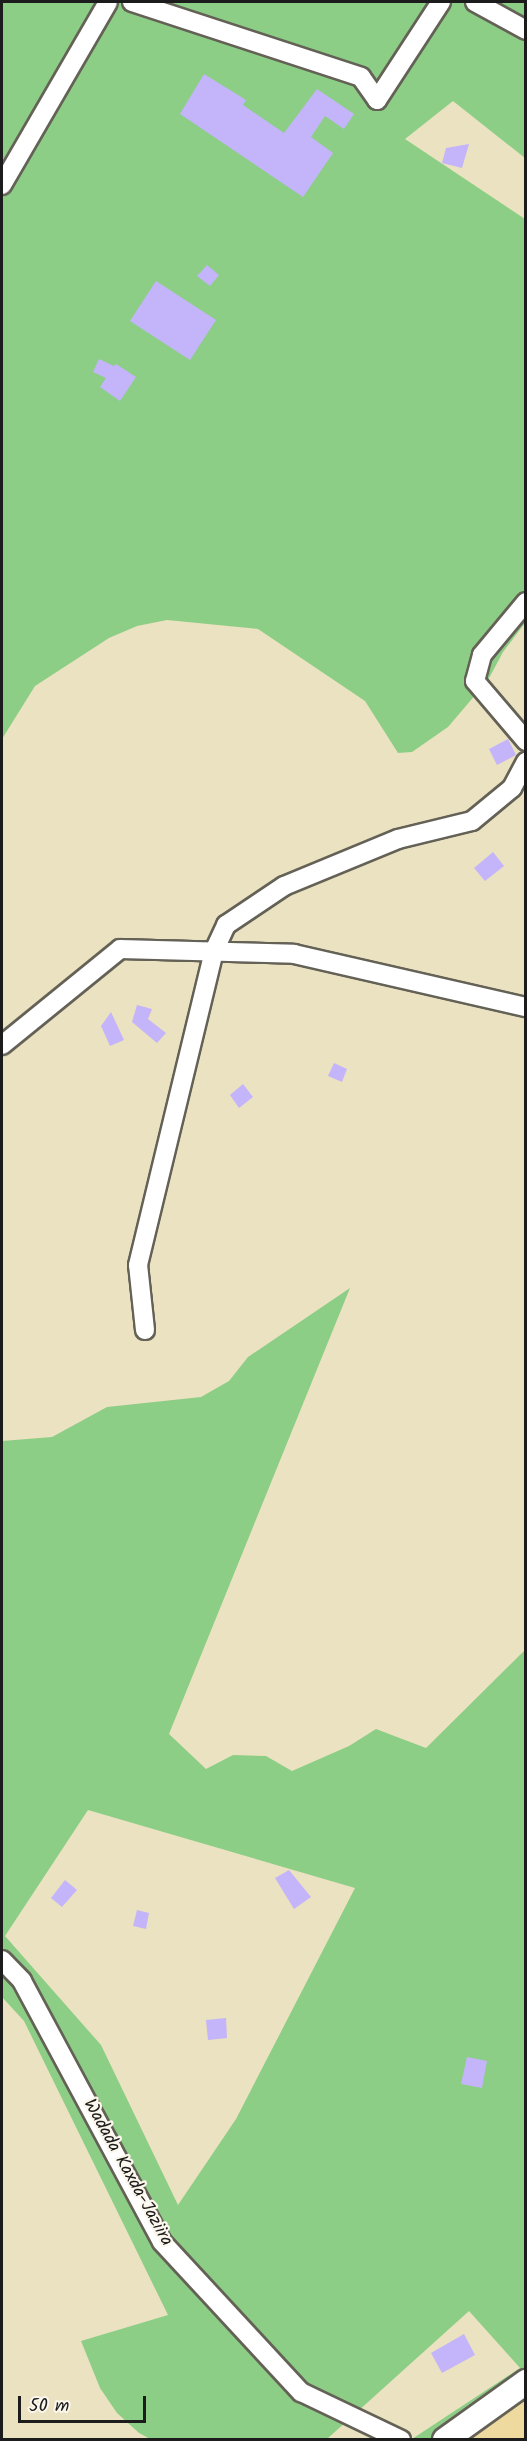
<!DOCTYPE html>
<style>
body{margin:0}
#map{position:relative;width:527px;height:2441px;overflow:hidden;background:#ebe2c1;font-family:Kalam,sans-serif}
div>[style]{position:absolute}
.green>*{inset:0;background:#8dce86}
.sand>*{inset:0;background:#eeda9e}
.building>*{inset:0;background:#c4b4f9}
.roads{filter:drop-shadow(2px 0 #646156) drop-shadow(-2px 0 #646156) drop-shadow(0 2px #646156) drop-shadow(0 -2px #646156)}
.minor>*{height:18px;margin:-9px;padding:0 9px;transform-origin:9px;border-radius:9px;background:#fff}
.major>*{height:24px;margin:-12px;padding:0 12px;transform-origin:12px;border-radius:12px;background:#fff}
span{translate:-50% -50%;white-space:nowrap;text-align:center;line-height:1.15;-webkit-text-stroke:4.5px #fbf7ec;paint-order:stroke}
.street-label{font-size:18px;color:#1c1c1c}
.frame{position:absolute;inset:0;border:3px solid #1c1c1c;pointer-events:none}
.scale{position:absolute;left:18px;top:2396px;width:128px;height:27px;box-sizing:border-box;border:3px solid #1c1c1c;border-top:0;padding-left:8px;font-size:18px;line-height:21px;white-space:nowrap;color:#1c1c1c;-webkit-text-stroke:4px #fbf7ec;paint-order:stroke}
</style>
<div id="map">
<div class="green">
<i style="clip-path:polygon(2px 2px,525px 2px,525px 158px,453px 101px,405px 139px,525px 219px,525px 623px,503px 652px,488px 680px,448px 727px,412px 752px,398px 753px,365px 701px,258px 629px,167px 620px,137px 626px,109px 638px,35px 686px,2px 739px)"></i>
<i style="clip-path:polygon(evenodd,350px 1288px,169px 1734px,206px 1769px,233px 1755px,266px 1756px,292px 1771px,349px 1746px,376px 1729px,426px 1748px,525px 1650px,525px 2401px,467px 2439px,412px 2439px,520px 2368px,469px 2311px,327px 2439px,152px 2440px,139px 2433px,117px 2413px,100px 2388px,81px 2341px,168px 2315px,24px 2021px,2px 1997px,2px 1441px,52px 1437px,107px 1407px,201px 1397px,229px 1381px,248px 1357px,350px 1288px,88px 1810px,355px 1888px,236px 2119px,178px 2205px,101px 2045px,5px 1936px,88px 1810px)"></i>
</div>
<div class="sand">
<i style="clip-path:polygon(525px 2401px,525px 2439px,467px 2439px)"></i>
</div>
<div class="building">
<i style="clip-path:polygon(204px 74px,246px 100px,243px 105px,284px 133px,317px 89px,354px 114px,344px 129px,325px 116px,311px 137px,333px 153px,303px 197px,180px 114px)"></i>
<i style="clip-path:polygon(469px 144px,462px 168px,442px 163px,446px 148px)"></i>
<i style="clip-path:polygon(207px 265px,219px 275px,210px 286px,197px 276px)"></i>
<i style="clip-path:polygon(156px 281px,216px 320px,190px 360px,130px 321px)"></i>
<i style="clip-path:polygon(99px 359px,114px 366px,116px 364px,136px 377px,120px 401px,100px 387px,106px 378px,93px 372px)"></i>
<i style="clip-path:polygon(508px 739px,516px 755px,497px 765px,489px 749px)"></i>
<i style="clip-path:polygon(493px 852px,504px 866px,485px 881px,474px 868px)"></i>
<i style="clip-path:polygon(137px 1005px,152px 1009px,148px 1019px,166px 1033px,157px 1043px,132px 1022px)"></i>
<i style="clip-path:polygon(111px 1012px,124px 1040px,110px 1046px,101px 1026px)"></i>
<i style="clip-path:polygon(334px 1063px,347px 1069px,342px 1082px,328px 1076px)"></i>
<i style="clip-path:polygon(243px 1084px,253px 1097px,239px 1108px,230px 1095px)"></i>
<i style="clip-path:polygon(289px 1870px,311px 1897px,294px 1909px,275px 1878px)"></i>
<i style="clip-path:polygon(65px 1880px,77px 1890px,62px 1907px,51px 1898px)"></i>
<i style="clip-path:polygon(137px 1910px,149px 1913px,146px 1929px,133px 1926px)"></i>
<i style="clip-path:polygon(226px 2018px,227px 2038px,208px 2040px,206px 2020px)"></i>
<i style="clip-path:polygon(467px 2057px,487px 2061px,482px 2088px,461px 2084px)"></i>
<i style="clip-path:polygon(464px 2334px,475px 2355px,442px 2373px,431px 2353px)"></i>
</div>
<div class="roads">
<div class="minor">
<i style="left:132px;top:2px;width:241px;rotate:18.1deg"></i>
<i style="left:361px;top:77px;width:28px;rotate:55deg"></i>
<i style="left:377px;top:100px;width:117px;rotate:-56.9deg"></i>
<i style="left:475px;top:2px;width:58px;rotate:28.8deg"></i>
<i style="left:2px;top:185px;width:211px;rotate:-59.9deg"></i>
<i style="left:526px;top:602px;width:69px;rotate:129.7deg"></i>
<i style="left:482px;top:655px;width:27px;rotate:105deg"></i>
<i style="left:475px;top:681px;width:79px;rotate:49.6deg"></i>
<i style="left:2px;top:1045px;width:152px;rotate:-39.1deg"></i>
<i style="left:120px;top:949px;width:174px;rotate:1.6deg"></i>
<i style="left:294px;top:954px;width:238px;rotate:12.9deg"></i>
<i style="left:145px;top:1330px;width:65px;rotate:-96.1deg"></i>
<i style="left:138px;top:1265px;width:323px;rotate:-76.4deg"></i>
<i style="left:214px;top:951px;width:29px;rotate:-65deg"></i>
<i style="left:226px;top:925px;width:70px;rotate:-33.9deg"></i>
<i style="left:284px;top:886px;width:123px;rotate:-22.4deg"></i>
<i style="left:398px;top:839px;width:76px;rotate:-13.7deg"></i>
<i style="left:472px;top:821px;width:52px;rotate:-39.5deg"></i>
<i style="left:512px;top:788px;width:30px;rotate:-62deg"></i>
<i style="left:2px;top:1960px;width:29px;rotate:46deg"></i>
<i style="left:22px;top:1981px;width:296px;rotate:61.8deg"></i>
<i style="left:162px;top:2242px;width:205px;rotate:47.2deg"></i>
<i style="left:301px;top:2392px;width:111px;rotate:25.6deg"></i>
</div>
<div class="major">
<i style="left:445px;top:2440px;width:100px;rotate:-35.6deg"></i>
</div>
</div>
<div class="street-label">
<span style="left:127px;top:2173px;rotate:61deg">Wadada Kaxda-Jaziira</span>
</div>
<div class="frame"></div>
<div class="scale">50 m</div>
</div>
